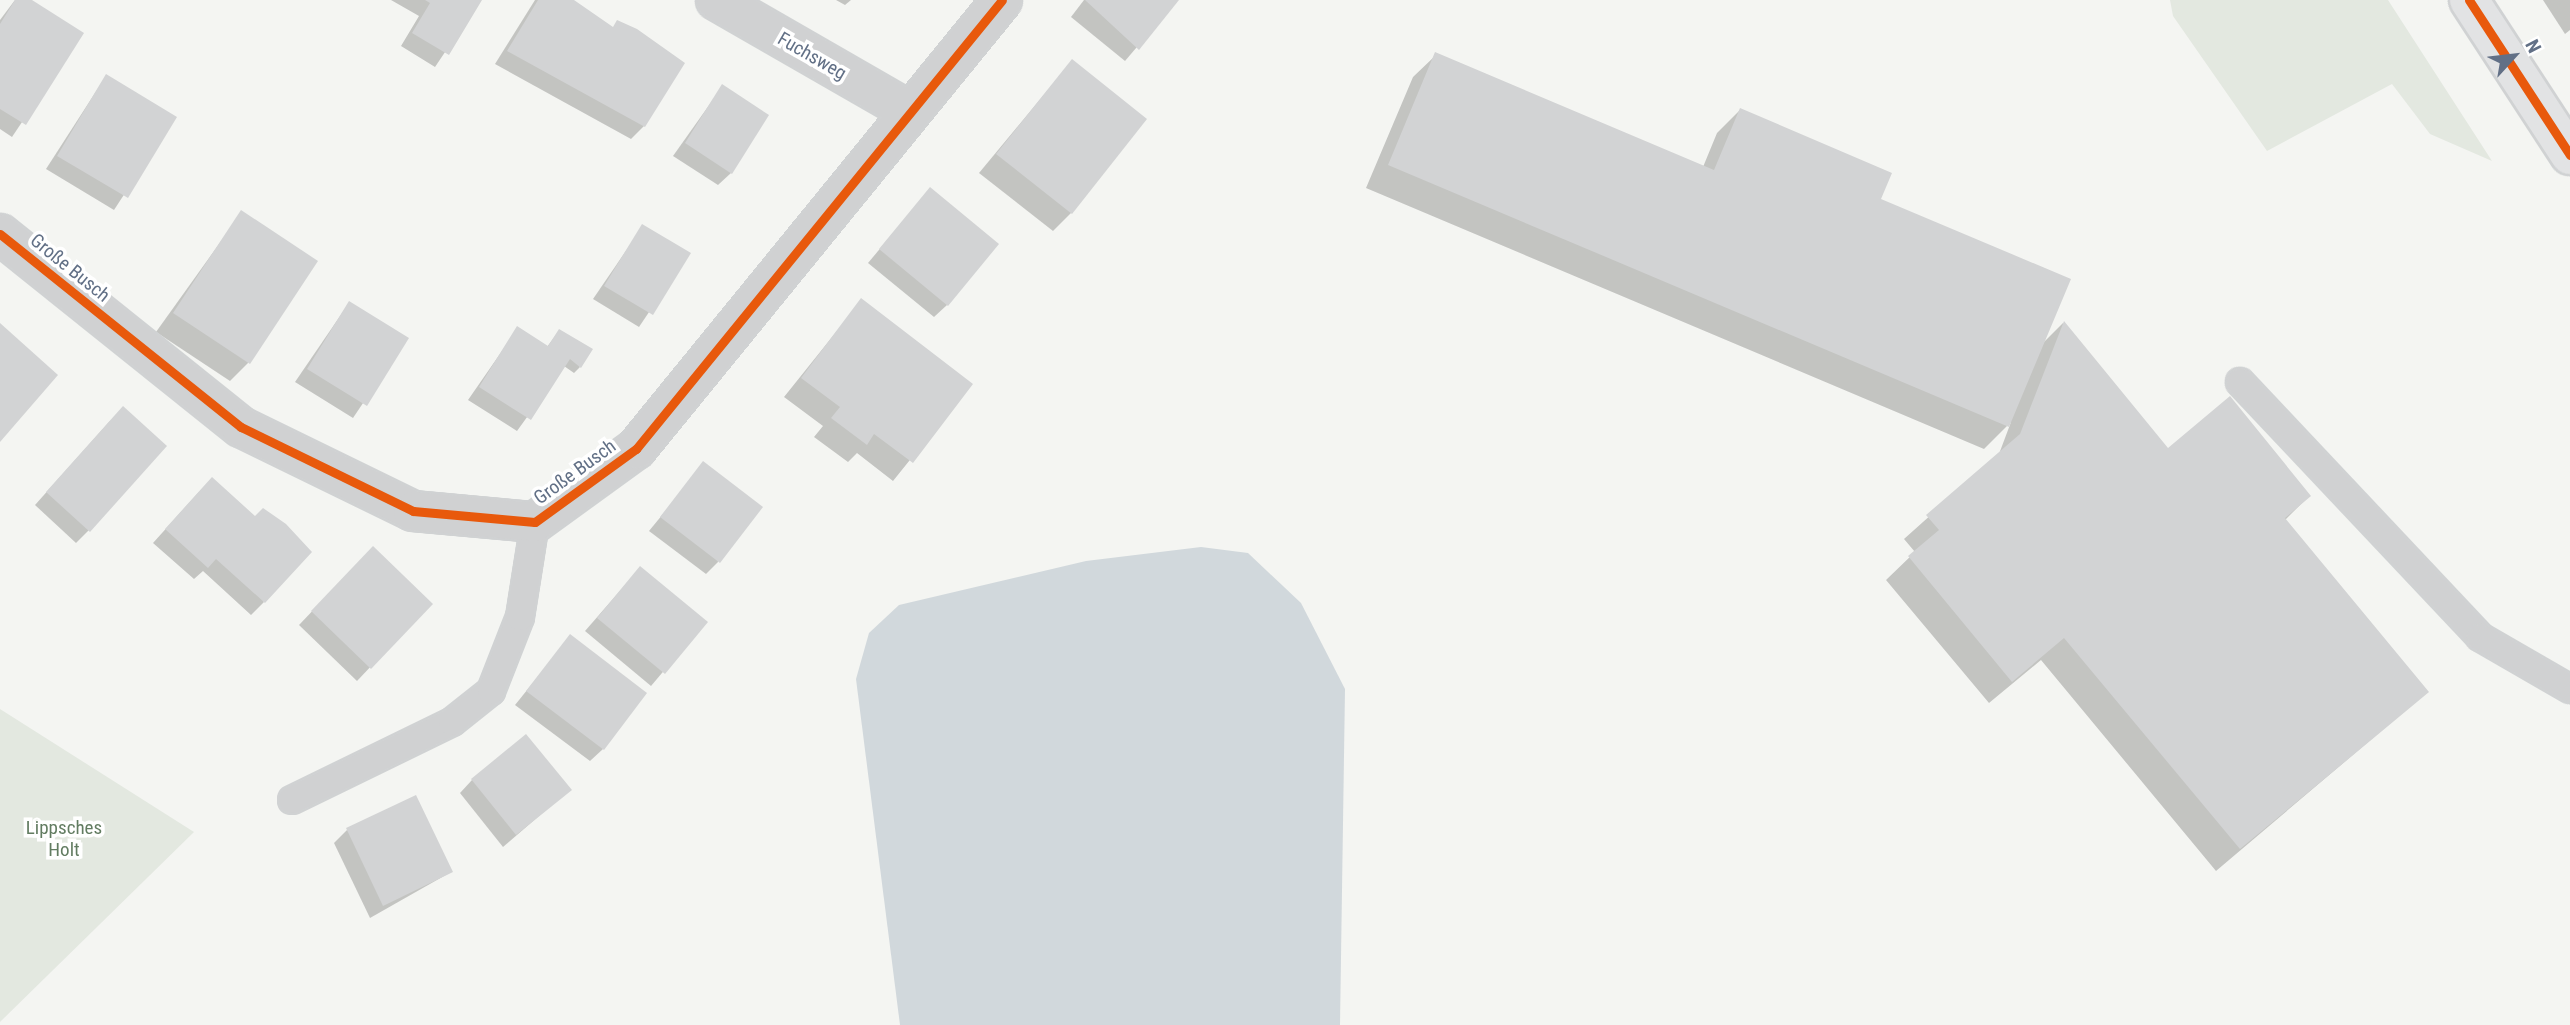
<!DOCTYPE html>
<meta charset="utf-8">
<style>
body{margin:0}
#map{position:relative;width:2570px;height:1025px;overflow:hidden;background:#f4f5f2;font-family:"Roboto Condensed",sans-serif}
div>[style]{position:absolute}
.green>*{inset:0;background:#e3e8e0}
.water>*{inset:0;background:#d1d8dc}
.shadow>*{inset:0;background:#0003}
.building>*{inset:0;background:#d2d3d4}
.roads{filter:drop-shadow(2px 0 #d0d2d3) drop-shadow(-2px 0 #d0d2d3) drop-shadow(0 2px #d0d2d3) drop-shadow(0 -2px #d0d2d3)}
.service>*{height:26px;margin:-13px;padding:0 13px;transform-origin:13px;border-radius:13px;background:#d0d1d2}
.minor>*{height:38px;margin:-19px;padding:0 19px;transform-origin:19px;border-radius:19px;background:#d0d1d2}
.primary>*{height:38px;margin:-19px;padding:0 19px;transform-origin:19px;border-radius:19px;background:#e2e3e4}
.cycleway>*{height:9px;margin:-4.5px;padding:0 4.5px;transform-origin:4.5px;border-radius:4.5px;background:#e8590c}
span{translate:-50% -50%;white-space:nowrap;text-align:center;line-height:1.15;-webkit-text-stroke:7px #fff;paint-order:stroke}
.street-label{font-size:19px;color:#627086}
.park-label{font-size:19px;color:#627c61}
.north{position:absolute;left:2479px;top:21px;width:70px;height:70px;-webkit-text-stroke:5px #fff;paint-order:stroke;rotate:63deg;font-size:19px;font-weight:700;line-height:28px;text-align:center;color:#627086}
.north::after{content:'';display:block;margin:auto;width:24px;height:32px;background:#627086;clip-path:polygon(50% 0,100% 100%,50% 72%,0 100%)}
</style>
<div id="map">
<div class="green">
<i style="clip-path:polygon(2170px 0,2388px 0,2492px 161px,2430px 134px,2392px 84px,2267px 151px,2173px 16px)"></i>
<i style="clip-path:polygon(0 709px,194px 832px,0 1022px)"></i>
</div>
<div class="water">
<i style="clip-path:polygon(1201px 547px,1248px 553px,1301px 603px,1345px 689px,1340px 1025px,900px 1025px,856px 679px,869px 633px,899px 605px,1086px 561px)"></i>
</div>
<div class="shadow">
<i style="clip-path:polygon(15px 0,28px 0,81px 34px,12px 137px,0 129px,0 20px)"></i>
<i style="clip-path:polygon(391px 0,480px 0,435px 67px,401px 46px,419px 16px)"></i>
<i style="clip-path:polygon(535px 0,565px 0,611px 29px,644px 126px,631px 139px,495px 64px)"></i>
<i style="clip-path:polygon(836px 0,851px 0,845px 5px)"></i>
<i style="clip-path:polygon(1084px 0,1177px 0,1125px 61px,1071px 17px)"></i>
<i style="clip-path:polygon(2543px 0,2570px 0,2570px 30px,2565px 34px)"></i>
<i style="clip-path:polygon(1436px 55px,1703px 167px,1717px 133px,1740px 110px,1879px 200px,2041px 345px,2063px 323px,2168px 450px,2309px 496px,2285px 520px,2427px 692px,2216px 871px,2041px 660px,1989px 703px,1886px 580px,1915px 552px,1904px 539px,1999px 454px,2011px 422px,1984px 449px,1366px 188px,1413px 77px)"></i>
<i style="clip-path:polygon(1072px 61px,1071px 213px,1053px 231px,979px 173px)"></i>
<i style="clip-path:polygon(106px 76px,174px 118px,114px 210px,46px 169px)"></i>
<i style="clip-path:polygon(722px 87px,731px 173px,718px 185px,673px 156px)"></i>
<i style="clip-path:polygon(930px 189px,947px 305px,934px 317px,868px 263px)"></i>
<i style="clip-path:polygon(242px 212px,248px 363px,230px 381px,156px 332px)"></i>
<i style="clip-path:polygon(643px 226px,688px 254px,639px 327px,593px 299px)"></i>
<i style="clip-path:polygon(861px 301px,971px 384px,893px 481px,857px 453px,848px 462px,814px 437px,823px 426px,784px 397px)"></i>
<i style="clip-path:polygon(349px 303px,406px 339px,353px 418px,295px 382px)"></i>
<i style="clip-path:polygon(518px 328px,547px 347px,559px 331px,580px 367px,574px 373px,564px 366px,517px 431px,468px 400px)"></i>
<i style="clip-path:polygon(110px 421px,89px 530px,76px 543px,35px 505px)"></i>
<i style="clip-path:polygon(704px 464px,718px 562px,706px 574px,649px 531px)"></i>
<i style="clip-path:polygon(199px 492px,264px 602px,251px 615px,203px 571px,194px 579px,153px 543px)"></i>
<i style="clip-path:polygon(360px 561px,430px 604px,357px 681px,299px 625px)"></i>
<i style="clip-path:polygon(640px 568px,705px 622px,651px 686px,585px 631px)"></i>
<i style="clip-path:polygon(570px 637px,603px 749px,590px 761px,515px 705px)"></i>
<i style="clip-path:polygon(472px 780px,569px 790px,503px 847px,460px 793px)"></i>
<i style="clip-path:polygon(347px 830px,451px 872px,370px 918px,334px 843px)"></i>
</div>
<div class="building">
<i style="clip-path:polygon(15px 0,32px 0,84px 33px,26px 125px,0 109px,0 24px)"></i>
<i style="clip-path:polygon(425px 0,482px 0,449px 55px,412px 33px,430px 3px)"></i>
<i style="clip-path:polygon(538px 0,574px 0,613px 27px,617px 20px,637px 29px,685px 63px,645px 127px,507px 51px)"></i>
<i style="clip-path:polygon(1085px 0,1179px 0,1139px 50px)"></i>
<i style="clip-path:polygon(1435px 52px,1714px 170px,1740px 108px,1892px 173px,1881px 199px,2071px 279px,2009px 427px,1388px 165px)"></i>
<i style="clip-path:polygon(1072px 59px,1147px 119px,1072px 214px,996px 154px)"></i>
<i style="clip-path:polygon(106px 74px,177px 117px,128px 198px,57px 156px)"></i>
<i style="clip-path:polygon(722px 84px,769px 115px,732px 174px,685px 143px)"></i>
<i style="clip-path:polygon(930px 187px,999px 244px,948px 306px,879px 249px)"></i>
<i style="clip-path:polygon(241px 210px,318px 261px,250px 364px,173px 313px)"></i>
<i style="clip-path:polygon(642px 224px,691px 253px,653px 315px,604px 286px)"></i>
<i style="clip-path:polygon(861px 298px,973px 384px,913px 463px,874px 434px,867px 445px,831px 418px,840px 407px,801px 378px)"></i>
<i style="clip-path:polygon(349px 301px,409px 338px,367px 406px,307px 369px)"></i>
<i style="clip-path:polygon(2064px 321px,2168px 448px,2230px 396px,2311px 496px,2285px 518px,2429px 692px,2240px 849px,2064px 638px,2012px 682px,1908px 556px,1939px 530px,1926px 515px,2020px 434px)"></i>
<i style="clip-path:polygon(0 323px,58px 375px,0 442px)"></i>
<i style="clip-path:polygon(517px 326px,548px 346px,559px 329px,593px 349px,581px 368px,570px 359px,531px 420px,479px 387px)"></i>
<i style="clip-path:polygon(123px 406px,167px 446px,90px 532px,46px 492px)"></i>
<i style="clip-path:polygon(703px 461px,763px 507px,720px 563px,660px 517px)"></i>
<i style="clip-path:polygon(212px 477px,255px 516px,263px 508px,286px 524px,312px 552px,265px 603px,216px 559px,208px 568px,165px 529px)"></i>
<i style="clip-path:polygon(373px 546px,433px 604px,371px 669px,311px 611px)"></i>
<i style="clip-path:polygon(640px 566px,708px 622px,665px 674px,597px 618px)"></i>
<i style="clip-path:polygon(570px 634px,647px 693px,604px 750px,526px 691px)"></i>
<i style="clip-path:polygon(526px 734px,572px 790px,516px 835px,471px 779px)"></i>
<i style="clip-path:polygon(416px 795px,453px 872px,383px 906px,346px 828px)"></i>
</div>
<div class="roads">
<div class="service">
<i style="left:2240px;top:382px;width:350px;rotate:46.7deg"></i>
<i style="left:2480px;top:637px;width:104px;rotate:30deg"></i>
<i style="left:292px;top:800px;width:178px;rotate:-26deg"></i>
<i style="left:452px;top:722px;width:50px;rotate:-38.5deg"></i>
<i style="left:491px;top:691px;width:79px;rotate:-68.6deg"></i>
<i style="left:520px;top:617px;width:96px;rotate:-81deg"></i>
</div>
<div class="minor">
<i style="left:716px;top:0;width:223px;rotate:29.9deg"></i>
<i style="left:0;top:234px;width:309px;rotate:38.7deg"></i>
<i style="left:241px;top:427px;width:191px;rotate:26deg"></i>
<i style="left:413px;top:511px;width:122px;rotate:5.2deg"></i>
<i style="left:535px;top:522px;width:125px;rotate:-35.9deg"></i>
<i style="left:636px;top:449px;width:579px;rotate:-50.81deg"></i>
</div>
<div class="primary">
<i style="left:2469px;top:0;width:185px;rotate:56.9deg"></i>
</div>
</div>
<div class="cycleway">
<i style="left:2469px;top:0;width:185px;rotate:56.9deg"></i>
<i style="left:0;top:234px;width:309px;rotate:38.7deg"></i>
<i style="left:241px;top:427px;width:191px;rotate:26deg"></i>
<i style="left:413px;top:511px;width:122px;rotate:5.2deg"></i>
<i style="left:535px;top:522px;width:125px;rotate:-35.9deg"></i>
<i style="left:636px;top:449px;width:579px;rotate:-50.81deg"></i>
</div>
<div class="street-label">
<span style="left:812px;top:56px;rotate:30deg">Fuchsweg</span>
<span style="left:70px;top:268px;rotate:39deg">Große Busch</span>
<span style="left:575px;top:472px;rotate:-36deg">Große Busch</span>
</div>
<div class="park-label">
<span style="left:64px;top:839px">Lippsches<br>Holt</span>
</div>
<div class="north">N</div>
</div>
